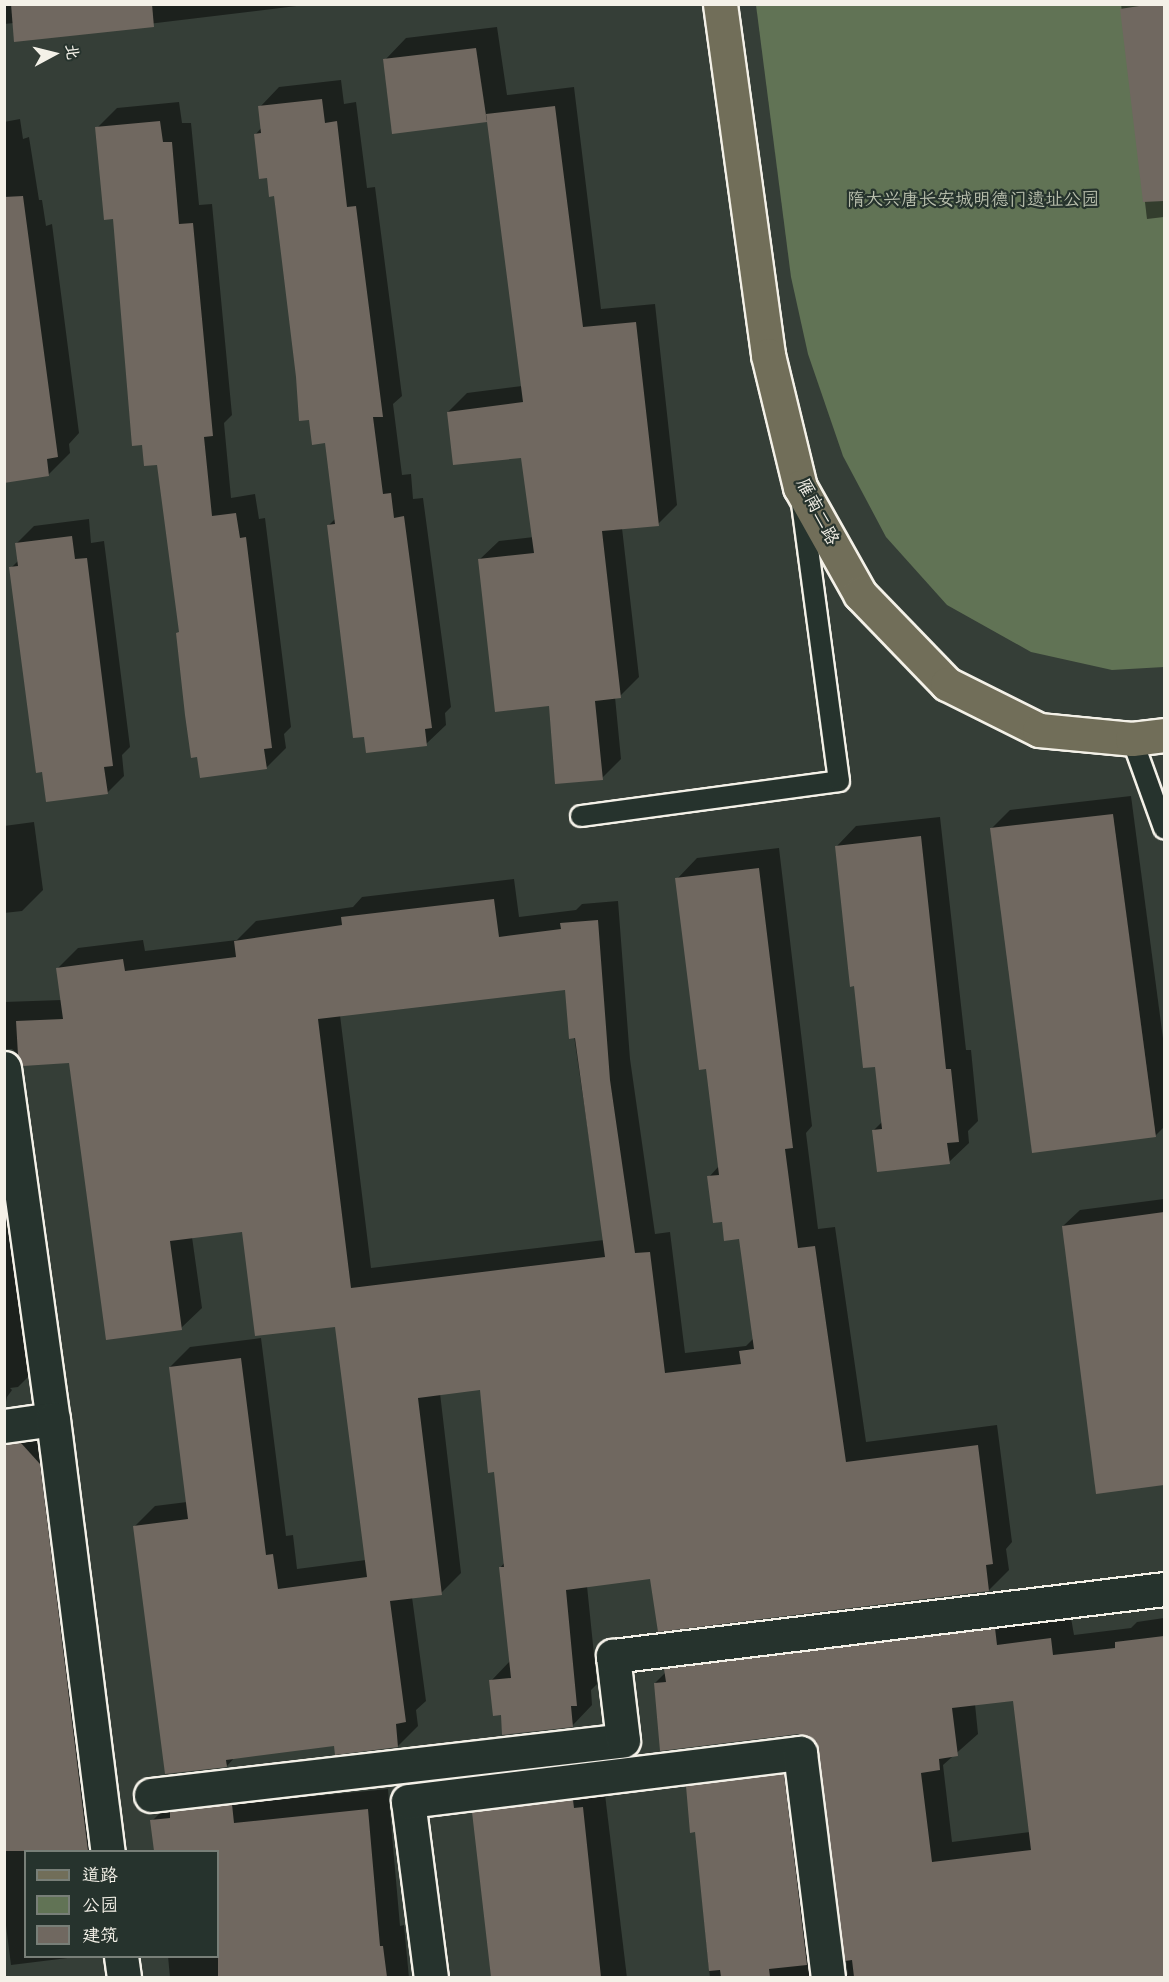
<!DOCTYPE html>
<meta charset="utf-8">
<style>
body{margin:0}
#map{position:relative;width:1169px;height:1982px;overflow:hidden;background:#353e37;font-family:"Architects Daughter","LXGW WenKai TC",sans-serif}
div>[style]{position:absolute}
.green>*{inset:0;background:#617355}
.shadow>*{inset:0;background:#0007}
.building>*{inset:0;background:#706860}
.roads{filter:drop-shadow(2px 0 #f4f1e8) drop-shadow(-2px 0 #f4f1e8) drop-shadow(0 2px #f4f1e8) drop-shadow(0 -2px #f4f1e8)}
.lane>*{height:20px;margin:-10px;padding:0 10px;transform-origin:10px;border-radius:10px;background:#26332d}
.street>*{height:33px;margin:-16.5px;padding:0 16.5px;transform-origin:16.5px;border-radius:16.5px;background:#26332d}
.primary>*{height:33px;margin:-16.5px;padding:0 16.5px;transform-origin:16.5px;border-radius:16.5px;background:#716e59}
span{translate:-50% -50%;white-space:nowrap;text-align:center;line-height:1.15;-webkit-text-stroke:4.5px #26332d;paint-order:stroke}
.park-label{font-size:18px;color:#b9bfad}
.street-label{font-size:18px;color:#f4f1e8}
.frame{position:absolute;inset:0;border:6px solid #f4f1e8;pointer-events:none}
.legend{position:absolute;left:24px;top:1850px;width:195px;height:108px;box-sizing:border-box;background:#26332d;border:2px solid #787f78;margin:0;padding:8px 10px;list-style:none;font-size:18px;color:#f4f1e8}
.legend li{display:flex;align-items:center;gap:12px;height:30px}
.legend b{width:30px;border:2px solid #787f78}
.north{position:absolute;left:24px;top:24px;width:60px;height:60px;-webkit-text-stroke:4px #26332d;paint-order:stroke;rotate:83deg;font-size:16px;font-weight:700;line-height:24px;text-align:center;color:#f4f1e8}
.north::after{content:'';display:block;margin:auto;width:21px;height:27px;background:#f4f1e8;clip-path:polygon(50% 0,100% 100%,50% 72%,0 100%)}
</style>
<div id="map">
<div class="green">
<i style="clip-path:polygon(756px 5px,1164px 5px,1164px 667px,1112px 670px,1031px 652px,947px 605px,886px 537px,843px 456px,808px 354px,791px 277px)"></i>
</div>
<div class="shadow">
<i style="clip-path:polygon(4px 4px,313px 4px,15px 40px,14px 23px,4px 24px)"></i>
<i style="clip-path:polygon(1121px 4px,1164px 4px,1164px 217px,1147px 219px)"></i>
<i style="clip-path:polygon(497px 27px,507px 95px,574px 87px,601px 309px,655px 304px,677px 505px,658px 524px,622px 528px,639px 677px,620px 696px,615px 697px,621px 759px,602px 778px,550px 704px,479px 560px,499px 541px,534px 537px,522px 456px,448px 412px,467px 393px,522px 386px,488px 119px,486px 121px,385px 60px,406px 38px)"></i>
<i style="clip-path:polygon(341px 80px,344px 104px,356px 102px,367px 188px,375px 187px,402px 396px,393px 404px,402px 475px,411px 474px,413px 499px,423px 498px,451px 707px,445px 713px,446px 725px,426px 744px,329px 525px,335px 519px,326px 441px,310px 418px,298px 377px,275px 194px,256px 134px,262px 127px,260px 107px,279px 87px)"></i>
<i style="clip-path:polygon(179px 102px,182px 123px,191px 123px,199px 205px,212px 204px,232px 415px,224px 423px,231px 498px,255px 494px,259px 519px,265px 518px,291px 727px,284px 734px,286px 748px,266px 768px,181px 630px,159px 463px,97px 128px,117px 108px)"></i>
<i style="clip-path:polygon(20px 119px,23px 139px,29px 137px,39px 200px,42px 200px,46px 226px,52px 224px,79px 433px,69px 444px,70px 453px,48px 475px,4px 481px,4px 122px)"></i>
<i style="clip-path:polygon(89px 519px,91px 543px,104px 541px,130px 747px,122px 755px,124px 776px,107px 793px,11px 568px,19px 560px,17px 543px,34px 526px)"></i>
<i style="clip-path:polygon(1131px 796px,1164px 1046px,1164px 1127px,1155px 1136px,991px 829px,1010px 810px)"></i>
<i style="clip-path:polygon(940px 817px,966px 1050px,971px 1050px,978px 1121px,968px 1131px,969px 1143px,949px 1162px,874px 1130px,882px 1122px,876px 1065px,837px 846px,856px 826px)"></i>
<i style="clip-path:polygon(34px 822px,43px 890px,22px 911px,4px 913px,4px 826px)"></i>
<i style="clip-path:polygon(evenodd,779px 848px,812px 1126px,806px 1133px,818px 1229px,835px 1227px,866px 1442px,997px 1425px,1012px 1542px,1006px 1549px,1009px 1570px,989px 1590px,651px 1578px,587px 1586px,597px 1684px,591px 1690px,592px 1705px,572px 1726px,502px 1714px,491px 1681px,510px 1661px,500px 1568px,505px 1562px,496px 1470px,481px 1388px,440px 1393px,461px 1573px,441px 1593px,412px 1597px,426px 1701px,416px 1710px,418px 1726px,398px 1746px,336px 1745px,235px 1757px,227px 1766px,135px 1526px,155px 1506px,187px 1502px,170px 1367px,190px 1347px,261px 1338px,286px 1536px,293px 1535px,297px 1569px,366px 1560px,336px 1325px,243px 1230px,192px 1237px,202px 1308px,181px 1328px,70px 1062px,20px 1056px,12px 1049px,5px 1049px,46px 1341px,38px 1367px,18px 1387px,10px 1388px,12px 1390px,7px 1397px,5px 1407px,10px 1418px,41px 1423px,109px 1852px,26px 1852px,26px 1956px,84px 1956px,11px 1965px,4px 1910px,4px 1002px,62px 1000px,58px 968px,78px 948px,143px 940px,145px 951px,237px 940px,256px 921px,353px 907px,362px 897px,514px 879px,519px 917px,576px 910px,582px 904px,618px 901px,630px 1059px,655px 1234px,670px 1232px,685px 1353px,746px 1346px,754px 1338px,740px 1238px,723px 1220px,709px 1177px,719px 1166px,707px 1068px,677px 879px,697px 858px,779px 848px,567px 988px,604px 1240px,371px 1268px,340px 1015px,567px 988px)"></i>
<i style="clip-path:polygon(1164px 1199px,1164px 1483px,1097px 1492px,1063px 1226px,1080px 1210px)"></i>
<i style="clip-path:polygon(evenodd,1015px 1608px,1018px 1625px,1071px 1618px,1074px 1635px,1131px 1628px,1137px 1622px,1164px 1618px,1164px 1978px,710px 1978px,696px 1831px,687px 1786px,708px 1766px,804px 1754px,841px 1975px,848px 1975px,820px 1750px,817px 1741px,808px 1735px,655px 1683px,666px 1672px,666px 1669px,687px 1648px,1015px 1608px,1014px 1699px,1030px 1832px,952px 1842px,943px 1765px,978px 1734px,975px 1704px,1014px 1699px)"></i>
<i style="clip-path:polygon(252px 1784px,255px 1802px,388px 1789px,400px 1926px,404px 1925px,409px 1978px,170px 1978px,168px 1956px,218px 1956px,218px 1852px,155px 1852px,152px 1821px,173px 1800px)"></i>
<i style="clip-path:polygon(604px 1786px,627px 1978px,492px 1978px,473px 1813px,495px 1791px)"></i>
</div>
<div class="building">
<i style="clip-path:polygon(11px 4px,152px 4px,154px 27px,14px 42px)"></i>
<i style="clip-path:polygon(1152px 4px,1164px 4px,1164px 201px,1143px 202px,1120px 9px)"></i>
<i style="clip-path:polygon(476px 48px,487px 122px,392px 134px,383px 59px)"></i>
<i style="clip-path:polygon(322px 99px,325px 123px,337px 121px,347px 207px,356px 206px,383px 417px,373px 417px,383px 494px,391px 493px,394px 518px,404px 516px,432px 728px,425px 729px,427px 746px,366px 753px,364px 737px,353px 738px,327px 525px,335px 524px,325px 443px,312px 445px,309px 420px,299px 421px,296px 377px,274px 196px,269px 197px,267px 178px,259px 179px,254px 134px,261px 133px,258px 106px)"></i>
<i style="clip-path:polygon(555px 106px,583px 327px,636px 322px,659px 526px,602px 531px,621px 698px,595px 701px,603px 780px,555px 784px,549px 706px,495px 712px,478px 559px,534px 553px,521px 458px,453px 465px,447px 412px,523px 402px,486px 114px)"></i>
<i style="clip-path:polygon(160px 121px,163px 142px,172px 142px,179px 224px,193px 223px,213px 436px,204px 437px,212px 516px,236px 513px,240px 538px,246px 537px,272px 748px,264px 749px,267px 769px,200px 778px,197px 757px,191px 758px,185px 715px,176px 633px,179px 632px,157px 465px,144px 466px,142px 445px,132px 446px,113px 219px,104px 220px,95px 127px)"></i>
<i style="clip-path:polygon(23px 196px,58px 457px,47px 459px,49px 476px,4px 483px,4px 197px)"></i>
<i style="clip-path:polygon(72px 536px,75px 559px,87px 558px,113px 766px,104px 767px,108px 794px,46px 802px,42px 772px,36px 773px,9px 567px,18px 566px,15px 543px)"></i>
<i style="clip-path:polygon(1113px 814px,1156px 1137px,1032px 1153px,990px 828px)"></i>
<i style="clip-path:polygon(921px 836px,946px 1069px,951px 1069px,959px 1142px,947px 1143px,950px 1164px,877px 1172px,872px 1130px,882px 1129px,875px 1067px,863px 1068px,854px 986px,850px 987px,835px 846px)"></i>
<i style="clip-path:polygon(evenodd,759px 868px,793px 1148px,785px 1149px,798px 1248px,815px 1246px,846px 1462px,978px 1445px,993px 1564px,986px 1565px,989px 1591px,658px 1632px,650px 1579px,566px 1590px,577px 1706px,571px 1706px,573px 1727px,502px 1735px,501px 1715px,493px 1716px,489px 1680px,511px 1678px,499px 1567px,504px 1567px,494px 1472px,488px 1473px,480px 1390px,418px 1398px,442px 1595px,390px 1601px,406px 1722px,396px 1724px,398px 1747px,335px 1755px,334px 1746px,226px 1760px,227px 1767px,165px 1774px,133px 1526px,188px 1519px,169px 1367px,241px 1358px,266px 1555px,273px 1554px,278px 1589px,367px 1577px,335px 1327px,255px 1336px,242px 1232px,170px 1241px,182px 1330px,106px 1340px,69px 1063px,23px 1066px,18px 1055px,16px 1021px,63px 1019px,56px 968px,123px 959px,125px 971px,236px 957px,234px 941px,342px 925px,341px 917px,494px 899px,499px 937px,561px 929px,560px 923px,598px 920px,610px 1080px,635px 1253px,650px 1252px,665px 1373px,741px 1364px,739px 1351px,754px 1349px,739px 1239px,724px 1241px,722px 1222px,713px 1223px,707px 1176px,719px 1175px,706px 1069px,699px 1070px,675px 878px,759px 868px,565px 990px,569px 1039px,575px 1038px,605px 1257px,351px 1288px,318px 1019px,565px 990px)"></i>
<i style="clip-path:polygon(1164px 1212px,1164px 1485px,1096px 1494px,1062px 1226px)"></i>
<i style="clip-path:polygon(21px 1443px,40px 1464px,88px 1851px,4px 1851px,4px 1444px)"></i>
<i style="clip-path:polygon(evenodd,995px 1628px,997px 1645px,1051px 1638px,1053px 1655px,1115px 1648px,1115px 1642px,1164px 1636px,1164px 1977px,854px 1977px,852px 1960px,845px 1961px,819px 1751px,815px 1741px,807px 1736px,798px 1734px,660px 1751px,654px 1683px,666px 1682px,664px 1669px,995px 1628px,1013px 1701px,1031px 1850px,932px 1862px,921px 1773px,940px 1770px,939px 1759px,958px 1756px,952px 1708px,1013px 1701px)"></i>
<i style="clip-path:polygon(784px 1774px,807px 1965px,769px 1969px,770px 1977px,721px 1977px,720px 1970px,709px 1971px,695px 1832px,690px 1833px,686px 1786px)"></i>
<i style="clip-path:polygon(573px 1800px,574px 1808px,583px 1807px,601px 1977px,491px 1977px,472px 1812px)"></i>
<i style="clip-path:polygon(232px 1804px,234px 1823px,368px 1809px,380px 1946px,383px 1946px,387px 1977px,218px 1977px,218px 1851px,154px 1851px,150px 1820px,170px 1818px,170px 1812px)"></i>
</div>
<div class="roads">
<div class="lane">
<i style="left:1132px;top:739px;width:95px;rotate:70.2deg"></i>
<i style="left:581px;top:816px;width:260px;rotate:-7.7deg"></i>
<i style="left:839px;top:781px;width:278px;rotate:-97.6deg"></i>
</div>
<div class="street">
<i style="left:4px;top:1068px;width:354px;rotate:82.1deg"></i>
<i style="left:4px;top:1426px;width:49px;rotate:-8.1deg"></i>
<i style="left:53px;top:1419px;width:436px;rotate:82.8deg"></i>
<i style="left:151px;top:1795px;width:475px;rotate:-6.6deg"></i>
<i style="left:623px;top:1740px;width:85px;rotate:-96.8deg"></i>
<i style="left:613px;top:1656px;width:555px;rotate:-6.93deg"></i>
<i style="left:121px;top:1956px;width:22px;rotate:82deg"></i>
<i style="left:431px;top:1978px;width:178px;rotate:-97.4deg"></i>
<i style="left:408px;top:1801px;width:395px;rotate:-7deg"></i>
<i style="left:800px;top:1753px;width:227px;rotate:82.9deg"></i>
</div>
<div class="primary">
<i style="left:720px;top:4px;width:354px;rotate:82.2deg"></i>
<i style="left:768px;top:355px;width:136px;rotate:76.4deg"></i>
<i style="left:800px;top:487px;width:123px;rotate:60.7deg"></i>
<i style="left:860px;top:594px;width:125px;rotate:46deg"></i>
<i style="left:947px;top:684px;width:103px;rotate:26.6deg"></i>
<i style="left:1039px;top:730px;width:93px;rotate:5.5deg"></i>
<i style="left:1132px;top:739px;width:32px;rotate:-7deg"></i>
</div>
</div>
<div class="park-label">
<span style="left:973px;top:200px">隋大兴唐长安城明德门遗址公园</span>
</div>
<div class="street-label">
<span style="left:817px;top:512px;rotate:63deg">雁南二路</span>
</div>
<div class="frame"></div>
<ul class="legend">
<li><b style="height:8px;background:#716e59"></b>道路</li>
<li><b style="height:16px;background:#617355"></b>公园</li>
<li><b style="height:16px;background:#706860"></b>建筑</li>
</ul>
<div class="north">北</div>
</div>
